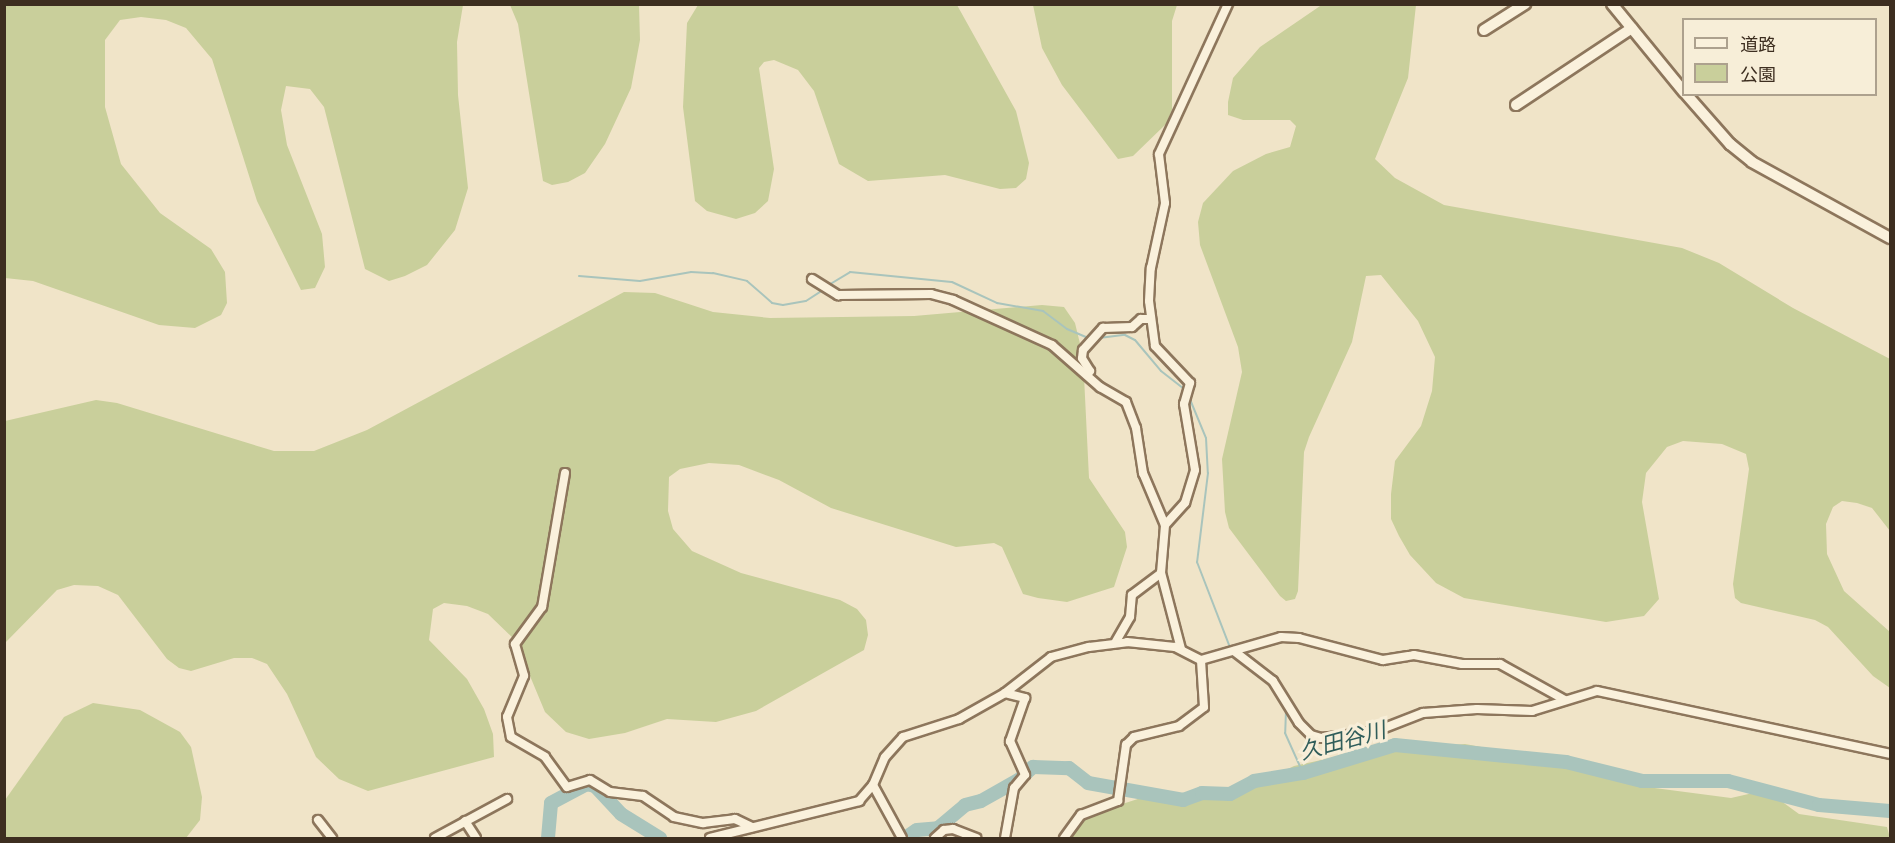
<!DOCTYPE html>
<meta charset="utf-8">
<style>
body{margin:0}
#map{position:relative;width:1895px;height:843px;overflow:hidden;background:#f0e4c8;font-family:Literata,"Noto Sans JP",serif}
div>[style]{position:absolute}
.green>*{inset:0;background:#c9cf9b}
.stream>*{height:2px;margin:-1px;padding:0 1px;transform-origin:1px;border-radius:1px;background:#a9c4bc}
.river>*{height:14px;margin:-7px;padding:0 7px;transform-origin:7px;border-radius:7px;background:#a9c4bc}
.roads{filter:drop-shadow(2px 0 #8d765c) drop-shadow(-2px 0 #8d765c) drop-shadow(0 2px #8d765c) drop-shadow(0 -2px #8d765c)}
.minor>*{height:8px;margin:-4px;padding:0 4px;transform-origin:4px;border-radius:4px;background:#faf1dc}
.tertiary>*{height:10px;margin:-5px;padding:0 5px;transform-origin:5px;border-radius:5px;background:#faf1dc}
span{translate:-50% -50%;white-space:nowrap;text-align:center;line-height:1.15;-webkit-text-stroke:6px #f7eed8;paint-order:stroke}
.water-label{font-size:22px;color:#2f5d5a;font-style:italic}
.frame{position:absolute;inset:0;border:6px solid #3d2e20;pointer-events:none}
.legend{position:absolute;left:1682px;top:18px;width:195px;height:78px;box-sizing:border-box;background:#f7eed8;border:2px solid #ada18e;margin:0;padding:8px 10px;list-style:none;font-size:18px;color:#3d2e20}
.legend li{display:flex;align-items:center;gap:12px;height:30px}
.legend b{width:30px;border:2px solid #ada18e}
</style>
<div id="map">
<div class="green">
<i style="clip-path:polygon(5px 4px,463px 5px,457px 42px,458px 95px,468px 188px,455px 230px,427px 265px,405px 276px,389px 281px,365px 269px,324px 107px,310px 89px,286px 86px,281px 110px,287px 145px,322px 234px,325px 267px,315px 288px,301px 290px,257px 201px,212px 59px,186px 28px,166px 20px,141px 17px,120px 20px,105px 40px,105px 107px,121px 164px,160px 213px,211px 249px,225px 272px,227px 303px,221px 315px,195px 328px,159px 325px,33px 281px,5px 278px)"></i>
<i style="clip-path:polygon(1323px 4px,1416px 5px,1408px 78px,1375px 159px,1395px 178px,1444px 205px,1682px 248px,1719px 263px,1793px 308px,1890px 359px,1890px 531px,1872px 508px,1857px 503px,1842px 501px,1833px 507px,1826px 524px,1827px 554px,1844px 591px,1890px 632px,1890px 688px,1873px 676px,1828px 627px,1815px 620px,1741px 603px,1735px 598px,1733px 584px,1749px 469px,1746px 454px,1722px 444px,1683px 441px,1667px 447px,1646px 473px,1642px 502px,1659px 599px,1644px 616px,1606px 622px,1464px 598px,1436px 583px,1410px 555px,1399px 536px,1391px 519px,1391px 494px,1395px 461px,1421px 426px,1432px 391px,1435px 357px,1418px 321px,1381px 275px,1366px 276px,1352px 342px,1309px 437px,1304px 452px,1298px 591px,1295px 599px,1286px 601px,1280px 596px,1229px 528px,1225px 512px,1222px 459px,1242px 372px,1238px 347px,1200px 245px,1198px 222px,1203px 203px,1233px 171px,1266px 154px,1290px 147px,1296px 126px,1290px 120px,1243px 120px,1228px 115px,1228px 102px,1233px 78px,1260px 47px)"></i>
<i style="clip-path:polygon(510px 5px,639px 5px,640px 40px,631px 88px,605px 144px,585px 173px,568px 182px,552px 185px,543px 181px,518px 24px)"></i>
<i style="clip-path:polygon(698px 5px,957px 5px,1016px 111px,1029px 163px,1026px 179px,1016px 188px,1000px 189px,945px 175px,868px 181px,839px 164px,814px 91px,798px 70px,774px 60px,764px 62px,759px 68px,774px 169px,768px 201px,755px 213px,736px 219px,707px 211px,695px 201px,683px 107px,687px 23px)"></i>
<i style="clip-path:polygon(1033px 5px,1177px 5px,1172px 21px,1172px 110px,1166px 124px,1133px 156px,1118px 159px,1062px 85px,1042px 48px)"></i>
<i style="clip-path:polygon(624px 292px,655px 293px,713px 312px,770px 318px,914px 316px,1042px 305px,1064px 307px,1075px 323px,1083px 356px,1089px 478px,1125px 532px,1127px 547px,1114px 587px,1067px 602px,1038px 598px,1023px 594px,1002px 547px,994px 543px,956px 547px,831px 508px,779px 480px,739px 465px,709px 463px,680px 469px,669px 477px,668px 511px,673px 529px,692px 551px,741px 573px,840px 600px,857px 609px,866px 620px,868px 635px,864px 650px,756px 711px,716px 722px,667px 719px,625px 733px,589px 739px,566px 732px,545px 712px,515px 640px,488px 614px,467px 606px,444px 603px,433px 609px,429px 640px,467px 679px,484px 709px,493px 734px,494px 757px,368px 791px,339px 779px,316px 757px,287px 694px,267px 664px,252px 658px,234px 658px,191px 671px,179px 668px,167px 659px,118px 595px,98px 586px,74px 585px,57px 590px,5px 643px,5px 421px,96px 400px,117px 403px,274px 451px,314px 451px,367px 430px)"></i>
<i style="clip-path:polygon(93px 703px,140px 710px,180px 732px,191px 747px,202px 797px,200px 820px,186px 838px,5px 838px,5px 800px,64px 717px)"></i>
<i style="clip-path:polygon(1465px 744px,1551px 760px,1647px 787px,1731px 798px,1766px 790px,1799px 814px,1887px 827px,1890px 838px,1066px 838px,1076px 822px,1088px 815px,1144px 797px,1178px 802px,1204px 795px,1233px 796px,1294px 766px,1353px 753px)"></i>
</div>
<div class="stream">
<i style="left:579px;top:276px;width:61px;rotate:4.7deg"></i>
<i style="left:640px;top:281px;width:52px;rotate:-10deg"></i>
<i style="left:691px;top:272px;width:22px;rotate:3deg"></i>
<i style="left:713px;top:273px;width:35px;rotate:13deg"></i>
<i style="left:747px;top:281px;width:33px;rotate:41deg"></i>
<i style="left:772px;top:303px;width:11px;rotate:10deg"></i>
<i style="left:783px;top:305px;width:23px;rotate:-10deg"></i>
<i style="left:806px;top:301px;width:20px;rotate:-33deg"></i>
<i style="left:827px;top:286px;width:27px;rotate:-31deg"></i>
<i style="left:850px;top:272px;width:102px;rotate:5.6deg"></i>
<i style="left:952px;top:282px;width:50px;rotate:25deg"></i>
<i style="left:997px;top:303px;width:47px;rotate:9.9deg"></i>
<i style="left:1043px;top:311px;width:30px;rotate:37deg"></i>
<i style="left:1067px;top:329px;width:25px;rotate:23deg"></i>
<i style="left:1099px;top:338px;width:26px;rotate:-7deg"></i>
<i style="left:1125px;top:335px;width:11px;rotate:27deg"></i>
<i style="left:1135px;top:340px;width:40px;rotate:50deg"></i>
<i style="left:1161px;top:371px;width:31px;rotate:38deg"></i>
<i style="left:1189px;top:397px;width:44px;rotate:67.5deg"></i>
<i style="left:1206px;top:438px;width:35px;rotate:87deg"></i>
<i style="left:1208px;top:473px;width:90px;rotate:97deg"></i>
<i style="left:1197px;top:562px;width:94px;rotate:68.9deg"></i>
<i style="left:1234px;top:655px;width:36px;rotate:39deg"></i>
<i style="left:1286px;top:710px;width:23px;rotate:92deg"></i>
<i style="left:1285px;top:733px;width:44px;rotate:65.8deg"></i>
</div>
<div class="river">
<i style="left:548px;top:838px;width:35px;rotate:-85deg"></i>
<i style="left:551px;top:803px;width:40px;rotate:-28deg"></i>
<i style="left:586px;top:784px;width:9px;rotate:13deg"></i>
<i style="left:595px;top:786px;width:38px;rotate:47deg"></i>
<i style="left:621px;top:814px;width:46px;rotate:31.6deg"></i>
<i style="left:905px;top:838px;width:14px;rotate:-34deg"></i>
<i style="left:917px;top:830px;width:21px;rotate:-5deg"></i>
<i style="left:938px;top:828px;width:35px;rotate:-40deg"></i>
<i style="left:965px;top:805px;width:16px;rotate:-14deg"></i>
<i style="left:981px;top:801px;width:45px;rotate:-29.4deg"></i>
<i style="left:1020px;top:779px;width:18px;rotate:-43deg"></i>
<i style="left:1033px;top:767px;width:36px;rotate:2deg"></i>
<i style="left:1069px;top:768px;width:24px;rotate:38deg"></i>
<i style="left:1088px;top:783px;width:97px;rotate:10.1deg"></i>
<i style="left:1183px;top:800px;width:20px;rotate:-20deg"></i>
<i style="left:1202px;top:793px;width:28px;rotate:2deg"></i>
<i style="left:1230px;top:794px;width:27px;rotate:-28deg"></i>
<i style="left:1254px;top:781px;width:50px;rotate:-9.3deg"></i>
<i style="left:1303px;top:773px;width:96px;rotate:-16.9deg"></i>
<i style="left:1395px;top:745px;width:172px;rotate:5.7deg"></i>
<i style="left:1566px;top:762px;width:78px;rotate:14deg"></i>
<i style="left:1642px;top:781px;width:86px"></i>
<i style="left:1728px;top:781px;width:94px;rotate:14.8deg"></i>
<i style="left:1819px;top:805px;width:71px;rotate:4.8deg"></i>
</div>
<div class="roads">
<div class="minor">
<i style="left:812px;top:279px;width:31px;rotate:32deg"></i>
<i style="left:838px;top:295px;width:93px;rotate:-0.6deg"></i>
<i style="left:931px;top:294px;width:23px;rotate:15deg"></i>
<i style="left:953px;top:300px;width:109px;rotate:24.4deg"></i>
<i style="left:1052px;top:345px;width:64px;rotate:41.2deg"></i>
<i style="left:1100px;top:387px;width:30px;rotate:30deg"></i>
<i style="left:1126px;top:402px;width:28px;rotate:69deg"></i>
<i style="left:1136px;top:428px;width:46px;rotate:81.2deg"></i>
<i style="left:1143px;top:473px;width:56px;rotate:67.1deg"></i>
<i style="left:1087px;top:375px;width:5px;rotate:-53deg"></i>
<i style="left:1090px;top:371px;width:15px;rotate:-122deg"></i>
<i style="left:1082px;top:358px;width:8px;rotate:-83deg"></i>
<i style="left:1083px;top:350px;width:30px;rotate:-48deg"></i>
<i style="left:1103px;top:328px;width:29px;rotate:-2deg"></i>
<i style="left:1132px;top:327px;width:12px;rotate:-42deg"></i>
<i style="left:1141px;top:319px;width:9px"></i>
<i style="left:565px;top:473px;width:136px;rotate:99.7deg"></i>
<i style="left:542px;top:607px;width:46px;rotate:126.1deg"></i>
<i style="left:515px;top:644px;width:33px;rotate:74deg"></i>
<i style="left:524px;top:676px;width:44px;rotate:112.5deg"></i>
<i style="left:507px;top:717px;width:20px;rotate:79deg"></i>
<i style="left:511px;top:737px;width:39px;rotate:30deg"></i>
<i style="left:545px;top:757px;width:37px;rotate:54deg"></i>
<i style="left:567px;top:787px;width:24px;rotate:-17deg"></i>
<i style="left:590px;top:780px;width:23px;rotate:31deg"></i>
<i style="left:610px;top:792px;width:33px;rotate:7deg"></i>
<i style="left:643px;top:796px;width:37px;rotate:34deg"></i>
<i style="left:674px;top:817px;width:30px;rotate:12deg"></i>
<i style="left:703px;top:823px;width:32px;rotate:-7deg"></i>
<i style="left:735px;top:819px;width:19px;rotate:25deg"></i>
<i style="left:1115px;top:643px;width:30px;rotate:-60deg"></i>
<i style="left:1130px;top:617px;width:22px;rotate:-85deg"></i>
<i style="left:1132px;top:595px;width:36px;rotate:-37deg"></i>
<i style="left:1181px;top:649px;width:79px;rotate:-104.7deg"></i>
<i style="left:1161px;top:573px;width:48px;rotate:-85.2deg"></i>
<i style="left:1165px;top:525px;width:30px;rotate:-48deg"></i>
<i style="left:1185px;top:503px;width:34px;rotate:-73deg"></i>
<i style="left:1195px;top:470px;width:67px;rotate:-99.5deg"></i>
<i style="left:1184px;top:404px;width:22px;rotate:-74deg"></i>
<i style="left:1190px;top:383px;width:51px;rotate:-133.4deg"></i>
<i style="left:1155px;top:346px;width:45px;rotate:-97.6deg"></i>
<i style="left:1149px;top:301px;width:33px;rotate:-87deg"></i>
<i style="left:1151px;top:268px;width:66px;rotate:-77.8deg"></i>
<i style="left:1165px;top:203px;width:49px;rotate:-97deg"></i>
<i style="left:1159px;top:154px;width:165px;rotate:-65.3deg"></i>
<i style="left:1234px;top:651px;width:49px;rotate:37.6deg"></i>
<i style="left:1273px;top:681px;width:49px;rotate:58.2deg"></i>
<i style="left:1299px;top:723px;width:17px;rotate:45deg"></i>
<i style="left:1311px;top:735px;width:10px;rotate:17deg"></i>
<i style="left:1321px;top:738px;width:53px;rotate:-6.5deg"></i>
<i style="left:1374px;top:732px;width:53px;rotate:-21.2deg"></i>
<i style="left:1423px;top:713px;width:54px;rotate:-4.2deg"></i>
<i style="left:1477px;top:709px;width:55px;rotate:2.1deg"></i>
<i style="left:1532px;top:711px;width:68px;rotate:-17.1deg"></i>
<i style="left:1597px;top:691px;width:300px;rotate:12.1deg"></i>
<i style="left:1005px;top:693px;width:21px;rotate:14deg"></i>
<i style="left:1025px;top:698px;width:46px;rotate:109.2deg"></i>
<i style="left:1010px;top:741px;width:37px;rotate:66deg"></i>
<i style="left:1025px;top:775px;width:17px;rotate:130deg"></i>
<i style="left:1014px;top:788px;width:51px;rotate:100.2deg"></i>
<i style="left:873px;top:785px;width:60px;rotate:61.3deg"></i>
<i style="left:318px;top:820px;width:23px;rotate:52deg"></i>
<i style="left:465px;top:821px;width:20px;rotate:57deg"></i>
<i style="left:435px;top:838px;width:82px;rotate:-28.4deg"></i>
<i style="left:710px;top:838px;width:154px;rotate:-13.9deg"></i>
<i style="left:859px;top:801px;width:21px;rotate:-49deg"></i>
<i style="left:873px;top:785px;width:30px;rotate:-67deg"></i>
<i style="left:885px;top:757px;width:27px;rotate:-48deg"></i>
<i style="left:903px;top:737px;width:59px;rotate:-17.8deg"></i>
<i style="left:959px;top:719px;width:53px;rotate:-29.5deg"></i>
<i style="left:1005px;top:693px;width:58px;rotate:-38deg"></i>
<i style="left:1051px;top:657px;width:39px;rotate:-15deg"></i>
<i style="left:1089px;top:647px;width:38px;rotate:-7deg"></i>
<i style="left:1127px;top:642px;width:48px;rotate:5.9deg"></i>
<i style="left:1175px;top:647px;width:29px;rotate:27deg"></i>
<i style="left:1201px;top:660px;width:83px;rotate:-16deg"></i>
<i style="left:1281px;top:637px;width:18px;rotate:3deg"></i>
<i style="left:1299px;top:638px;width:87px;rotate:14.7deg"></i>
<i style="left:1383px;top:660px;width:31px;rotate:-9deg"></i>
<i style="left:1414px;top:655px;width:49px;rotate:10.6deg"></i>
<i style="left:1462px;top:664px;width:38px"></i>
<i style="left:1500px;top:664px;width:74px;rotate:29deg"></i>
<i style="left:935px;top:838px;width:12px;rotate:-42deg"></i>
<i style="left:944px;top:830px;width:9px;rotate:-6deg"></i>
<i style="left:953px;top:829px;width:25px;rotate:21deg"></i>
<i style="left:1064px;top:838px;width:29px;rotate:-54deg"></i>
<i style="left:1081px;top:815px;width:40px;rotate:-21deg"></i>
<i style="left:1118px;top:801px;width:57px;rotate:-81.9deg"></i>
<i style="left:1126px;top:745px;width:11px;rotate:-45deg"></i>
<i style="left:1134px;top:737px;width:46px;rotate:-13.7deg"></i>
<i style="left:1179px;top:726px;width:31px;rotate:-37deg"></i>
<i style="left:1204px;top:707px;width:47px;rotate:-93.7deg"></i>
</div>
<div class="tertiary">
<i style="left:1612px;top:4px;width:114px;rotate:50.7deg"></i>
<i style="left:1484px;top:30px;width:49px;rotate:-32.4deg"></i>
<i style="left:1686px;top:94px;width:67px;rotate:48.7deg"></i>
<i style="left:1730px;top:144px;width:28px;rotate:39deg"></i>
<i style="left:1752px;top:162px;width:158px;rotate:28.8deg"></i>
<i style="left:1516px;top:105px;width:139px;rotate:-33.6deg"></i>
</div>
</div>
<div class="water-label">
<span style="left:1342px;top:739px;rotate:-15deg">久田谷川</span>
</div>
<div class="frame"></div>
<ul class="legend">
<li><b style="height:8px;background:#faf1dc"></b>道路</li>
<li><b style="height:16px;background:#c9cf9b"></b>公園</li>
</ul>
</div>
